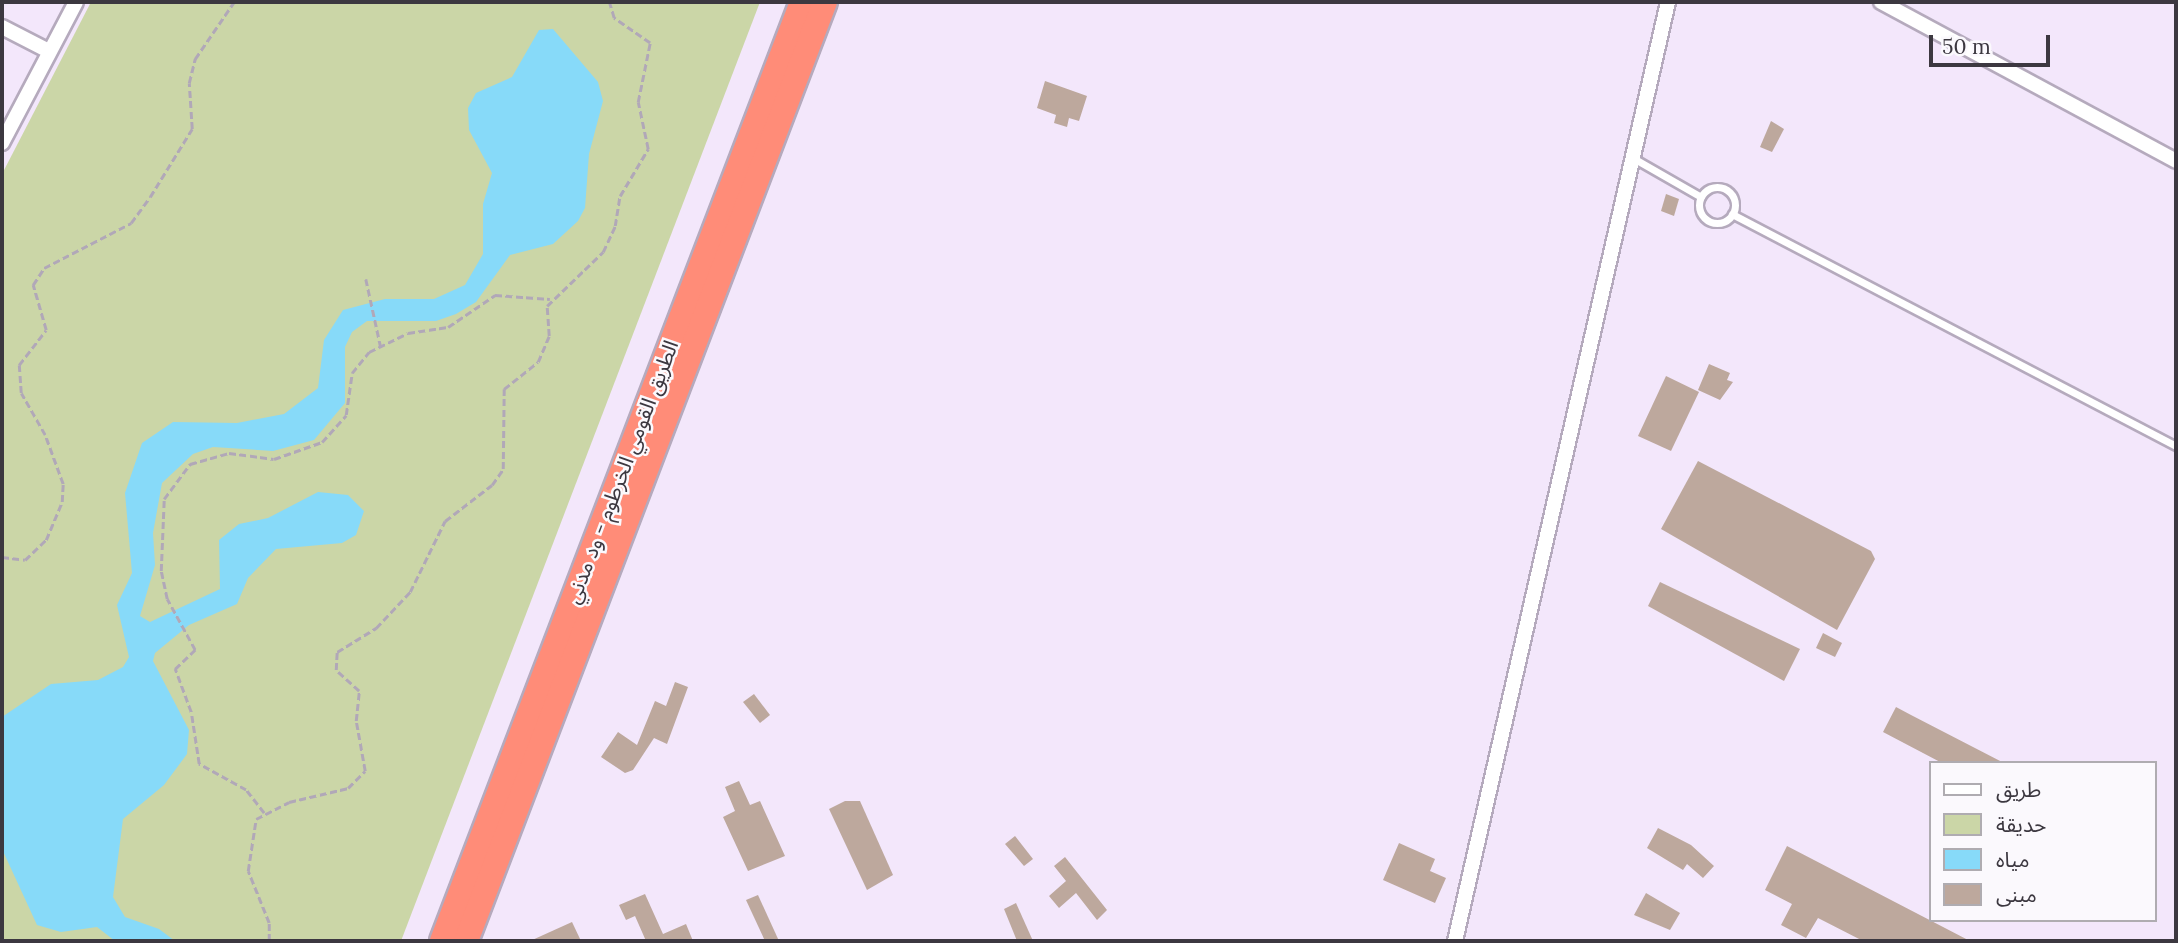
<!DOCTYPE html>
<meta charset="utf-8">
<style>
body{margin:0}
#map{position:relative;width:2178px;height:943px;overflow:hidden;background:#f3e7fb;font-family:Lora,"Noto Sans Arabic",serif}
div>[style]{position:absolute}
.green>*{inset:0;background:#cbd6a7}
.water>*{inset:0;background:#87daf9}
.building>*{inset:0;background:#bda89d}
.path>*{height:2.5px;margin-top:-1.25px;transform-origin:0;background:repeating-linear-gradient(90deg,#b1a8b8 0 7px,transparent 0 10.5px)}
.roads{filter:drop-shadow(2px 0 #b5aabd) drop-shadow(-2px 0 #b5aabd) drop-shadow(0 2px #b5aabd) drop-shadow(0 -2px #b5aabd)}
.lane>*{height:7px;margin:-3.5px;padding:0 3.5px;transform-origin:3.5px;border-radius:3.5px;background:#fff}
.lane>.ring{margin:-3.5px;padding:0;box-sizing:content-box;background:none;border:7px solid #fff;border-radius:50%}
.street>*{height:14px;margin:-7px;padding:0 7px;transform-origin:7px;border-radius:7px;background:#fff}
.highway>*{height:24px;margin:-12px;padding:0 12px;transform-origin:12px;border-radius:12px;background:#ff8c78}
span{translate:-50% -50%;white-space:nowrap;text-align:center;line-height:1.15;-webkit-text-stroke:5px #fbf9fd;paint-order:stroke}
.street-label{font-size:21px;color:#3c3840}
.frame{position:absolute;inset:0;border:4px solid #3c3840;pointer-events:none}
.legend{position:absolute;left:1929px;top:761px;width:228px;height:161px;box-sizing:border-box;background:#fbf9fd;border:2px solid #afacb1;margin:0;padding:9px 12px;list-style:none;font-size:21px;color:#3c3840}
.legend li{display:flex;align-items:center;gap:14px;height:35px}
.legend b{width:35px;border:2px solid #afacb1}
.scale{position:absolute;left:1929px;top:35px;width:121px;height:32px;box-sizing:border-box;border:4px solid #3c3840;border-top:0;padding-left:9px;font-size:21px;line-height:24px;white-space:nowrap;color:#3c3840;-webkit-text-stroke:5px #fbf9fd;paint-order:stroke}
</style>
<div id="map">
<div class="green">
<i style="clip-path:polygon(91px 2px,760px 2px,401px 941px,2px 941px,2px 174px)"></i>
</div>
<div class="water">
<i style="clip-path:polygon(553px 29px,598px 82px,603px 101px,589px 154px,585px 208px,578px 221px,553px 244px,510px 255px,476px 302px,456px 314px,436px 321px,367px 321px,352px 332px,345px 347px,345px 403px,314px 440px,273px 451px,213px 447px,193px 454px,162px 483px,153px 533px,155px 565px,140px 616px,150px 622px,220px 589px,219px 540px,239px 524px,268px 518px,318px 492px,348px 495px,364px 511px,356px 535px,342px 543px,276px 549px,248px 578px,237px 604px,189px 625px,155px 653px,153px 661px,189px 730px,187px 754px,164px 785px,123px 819px,113px 897px,125px 917px,159px 929px,175px 941px,115px 941px,97px 927px,61px 932px,37px 925px,2px 849px,2px 717px,51px 684px,98px 680px,123px 667px,129px 657px,117px 605px,132px 573px,125px 493px,142px 443px,173px 422px,237px 423px,284px 414px,318px 388px,324px 340px,343px 310px,385px 299px,434px 299px,465px 285px,483px 254px,483px 204px,492px 173px,469px 130px,468px 108px,476px 93px,512px 77px,539px 30px)"></i>
</div>
<div class="building">
<i style="clip-path:polygon(1045px 81px,1087px 96px,1079px 121px,1069px 118px,1067px 127px,1054px 123px,1056px 115px,1037px 108px)"></i>
<i style="clip-path:polygon(1771px 121px,1784px 129px,1772px 152px,1760px 147px)"></i>
<i style="clip-path:polygon(1666px 194px,1679px 199px,1674px 216px,1661px 211px)"></i>
<i style="clip-path:polygon(1709px 364px,1730px 373px,1727px 380px,1733px 382px,1720px 400px,1698px 390px)"></i>
<i style="clip-path:polygon(1666px 376px,1699px 392px,1671px 451px,1638px 436px)"></i>
<i style="clip-path:polygon(1698px 461px,1871px 551px,1875px 559px,1837px 630px,1661px 529px)"></i>
<i style="clip-path:polygon(1660px 582px,1800px 649px,1784px 681px,1648px 606px)"></i>
<i style="clip-path:polygon(1823px 633px,1842px 643px,1835px 657px,1816px 648px)"></i>
<i style="clip-path:polygon(675px 682px,688px 687px,667px 744px,654px 738px,633px 770px,625px 773px,601px 757px,618px 732px,637px 745px,655px 701px,666px 706px)"></i>
<i style="clip-path:polygon(754px 694px,770px 715px,760px 723px,743px 702px)"></i>
<i style="clip-path:polygon(1896px 707px,1911px 715px,2004px 763px,1942px 763px,1883px 732px)"></i>
<i style="clip-path:polygon(739px 781px,750px 805px,760px 801px,785px 856px,748px 871px,723px 817px,735px 811px,725px 787px)"></i>
<i style="clip-path:polygon(845px 801px,860px 801px,893px 875px,867px 890px,829px 809px)"></i>
<i style="clip-path:polygon(1658px 828px,1691px 845px,1714px 866px,1703px 878px,1687px 864px,1683px 870px,1647px 848px)"></i>
<i style="clip-path:polygon(1015px 836px,1033px 859px,1024px 866px,1005px 844px)"></i>
<i style="clip-path:polygon(1399px 843px,1435px 859px,1430px 871px,1446px 878px,1435px 903px,1383px 880px)"></i>
<i style="clip-path:polygon(1787px 846px,1970px 941px,1863px 941px,1818px 918px,1806px 938px,1781px 925px,1792px 904px,1765px 890px)"></i>
<i style="clip-path:polygon(1065px 857px,1107px 910px,1097px 920px,1076px 893px,1059px 908px,1049px 896px,1066px 881px,1054px 866px)"></i>
<i style="clip-path:polygon(1646px 893px,1680px 913px,1670px 930px,1634px 915px)"></i>
<i style="clip-path:polygon(645px 894px,663px 934px,686px 924px,693px 941px,646px 941px,635px 916px,626px 920px,619px 905px)"></i>
<i style="clip-path:polygon(758px 895px,779px 941px,765px 941px,746px 900px)"></i>
<i style="clip-path:polygon(1016px 903px,1033px 941px,1017px 941px,1004px 909px)"></i>
<i style="clip-path:polygon(572px 922px,581px 941px,530px 941px)"></i>
</div>
<div class="path">
<i style="left:366px;top:279px;width:71px;rotate:77.7deg"></i>
<i style="left:2px;top:557px;width:23px;rotate:7deg"></i>
<i style="left:25px;top:560px;width:29px;rotate:-44deg"></i>
<i style="left:46px;top:540px;width:41px;rotate:-67.2deg"></i>
<i style="left:62px;top:502px;width:18px;rotate:-87deg"></i>
<i style="left:63px;top:484px;width:52px;rotate:-110.2deg"></i>
<i style="left:45px;top:435px;width:48px;rotate:-119.7deg"></i>
<i style="left:21px;top:393px;width:28px;rotate:-94deg"></i>
<i style="left:19px;top:365px;width:44px;rotate:-52.4deg"></i>
<i style="left:46px;top:330px;width:47px;rotate:-106.1deg"></i>
<i style="left:33px;top:285px;width:20px;rotate:-57deg"></i>
<i style="left:44px;top:268px;width:98px;rotate:-27.3deg"></i>
<i style="left:131px;top:223px;width:32px;rotate:-54deg"></i>
<i style="left:150px;top:197px;width:80px;rotate:-58.3deg"></i>
<i style="left:192px;top:129px;width:46px;rotate:-93.7deg"></i>
<i style="left:189px;top:83px;width:25px;rotate:-76deg"></i>
<i style="left:195px;top:59px;width:69px;rotate:-55.6deg"></i>
<i style="left:264px;top:813px;width:29px;rotate:-128deg"></i>
<i style="left:246px;top:790px;width:54px;rotate:-151deg"></i>
<i style="left:199px;top:764px;width:53px;rotate:-98.7deg"></i>
<i style="left:191px;top:712px;width:46px;rotate:-110.4deg"></i>
<i style="left:175px;top:669px;width:28px;rotate:-44deg"></i>
<i style="left:195px;top:650px;width:58px;rotate:-118.8deg"></i>
<i style="left:167px;top:599px;width:29px;rotate:-102deg"></i>
<i style="left:161px;top:571px;width:72px;rotate:-87.6deg"></i>
<i style="left:164px;top:499px;width:44px;rotate:-53.4deg"></i>
<i style="left:190px;top:464px;width:41px;rotate:-15.8deg"></i>
<i style="left:229px;top:453px;width:45px;rotate:7.6deg"></i>
<i style="left:274px;top:459px;width:51px;rotate:-19.5deg"></i>
<i style="left:322px;top:442px;width:36px;rotate:-48deg"></i>
<i style="left:346px;top:415px;width:42px;rotate:-81.9deg"></i>
<i style="left:352px;top:373px;width:27px;rotate:-51deg"></i>
<i style="left:369px;top:352px;width:43px;rotate:-26deg"></i>
<i style="left:408px;top:333px;width:40px;rotate:-8.5deg"></i>
<i style="left:448px;top:327px;width:57px;rotate:-34.2deg"></i>
<i style="left:495px;top:295px;width:55px;rotate:4.2deg"></i>
<i style="left:269px;top:941px;width:18px;rotate:-90deg"></i>
<i style="left:269px;top:923px;width:56px;rotate:-112deg"></i>
<i style="left:248px;top:871px;width:53px;rotate:-81.3deg"></i>
<i style="left:256px;top:819px;width:37px;rotate:-27deg"></i>
<i style="left:289px;top:802px;width:61px;rotate:-13.3deg"></i>
<i style="left:348px;top:788px;width:24px;rotate:-45deg"></i>
<i style="left:365px;top:771px;width:51px;rotate:-100.2deg"></i>
<i style="left:356px;top:721px;width:30px;rotate:-84deg"></i>
<i style="left:359px;top:691px;width:31px;rotate:-138deg"></i>
<i style="left:336px;top:670px;width:18px;rotate:-87deg"></i>
<i style="left:337px;top:652px;width:46px;rotate:-31.6deg"></i>
<i style="left:376px;top:628px;width:50px;rotate:-46.6deg"></i>
<i style="left:410px;top:592px;width:79px;rotate:-63.8deg"></i>
<i style="left:445px;top:521px;width:59px;rotate:-37.5deg"></i>
<i style="left:492px;top:485px;width:19px;rotate:-55deg"></i>
<i style="left:503px;top:469px;width:80px;rotate:-89.3deg"></i>
<i style="left:504px;top:389px;width:43px;rotate:-38.5deg"></i>
<i style="left:538px;top:362px;width:28px;rotate:-67deg"></i>
<i style="left:549px;top:336px;width:30px;rotate:-94deg"></i>
<i style="left:547px;top:306px;width:78px;rotate:-44deg"></i>
<i style="left:603px;top:252px;width:29px;rotate:-65deg"></i>
<i style="left:615px;top:226px;width:30px;rotate:-81deg"></i>
<i style="left:620px;top:196px;width:55px;rotate:-59.2deg"></i>
<i style="left:648px;top:149px;width:48px;rotate:-102deg"></i>
<i style="left:638px;top:102px;width:60px;rotate:-78.5deg"></i>
<i style="left:650px;top:43px;width:44px;rotate:-145.2deg"></i>
<i style="left:614px;top:18px;width:17px;rotate:-107deg"></i>
</div>
<div class="roads">
<div class="lane">
<i style="left:1633px;top:158px;width:78px;rotate:29.8deg"></i>
<i class="ring" style="left:1699px;top:187px;width:29px;height:29px"></i>
<i style="left:1732px;top:214px;width:501px;rotate:27.59deg"></i>
</div>
<div class="street">
<i style="left:1881px;top:2px;width:335px;rotate:28.3deg"></i>
<i style="left:2px;top:27px;width:53px;rotate:27.1deg"></i>
<i style="left:2px;top:143px;width:159px;rotate:-62.3deg"></i>
<i style="left:1455px;top:941px;width:963px;rotate:-77.22deg"></i>
</div>
<div class="highway">
<i style="left:442px;top:941px;width:1006px;rotate:-69.02deg"></i>
<i style="left:466px;top:941px;width:1005px;rotate:-69.08deg"></i>
</div>
</div>
<div class="street-label">
<span style="left:622px;top:472px;rotate:-69deg">الطريق القومي الخرطوم - ود مدني</span>
</div>
<div class="frame"></div>
<ul class="legend">
<li><b style="height:9px;background:#fff"></b>طريق</li>
<li><b style="height:19px;background:#cbd6a7"></b>حديقة</li>
<li><b style="height:19px;background:#87daf9"></b>مياه</li>
<li><b style="height:19px;background:#bda89d"></b>مبنى</li>
</ul>
<div class="scale">50 m</div>
</div>
